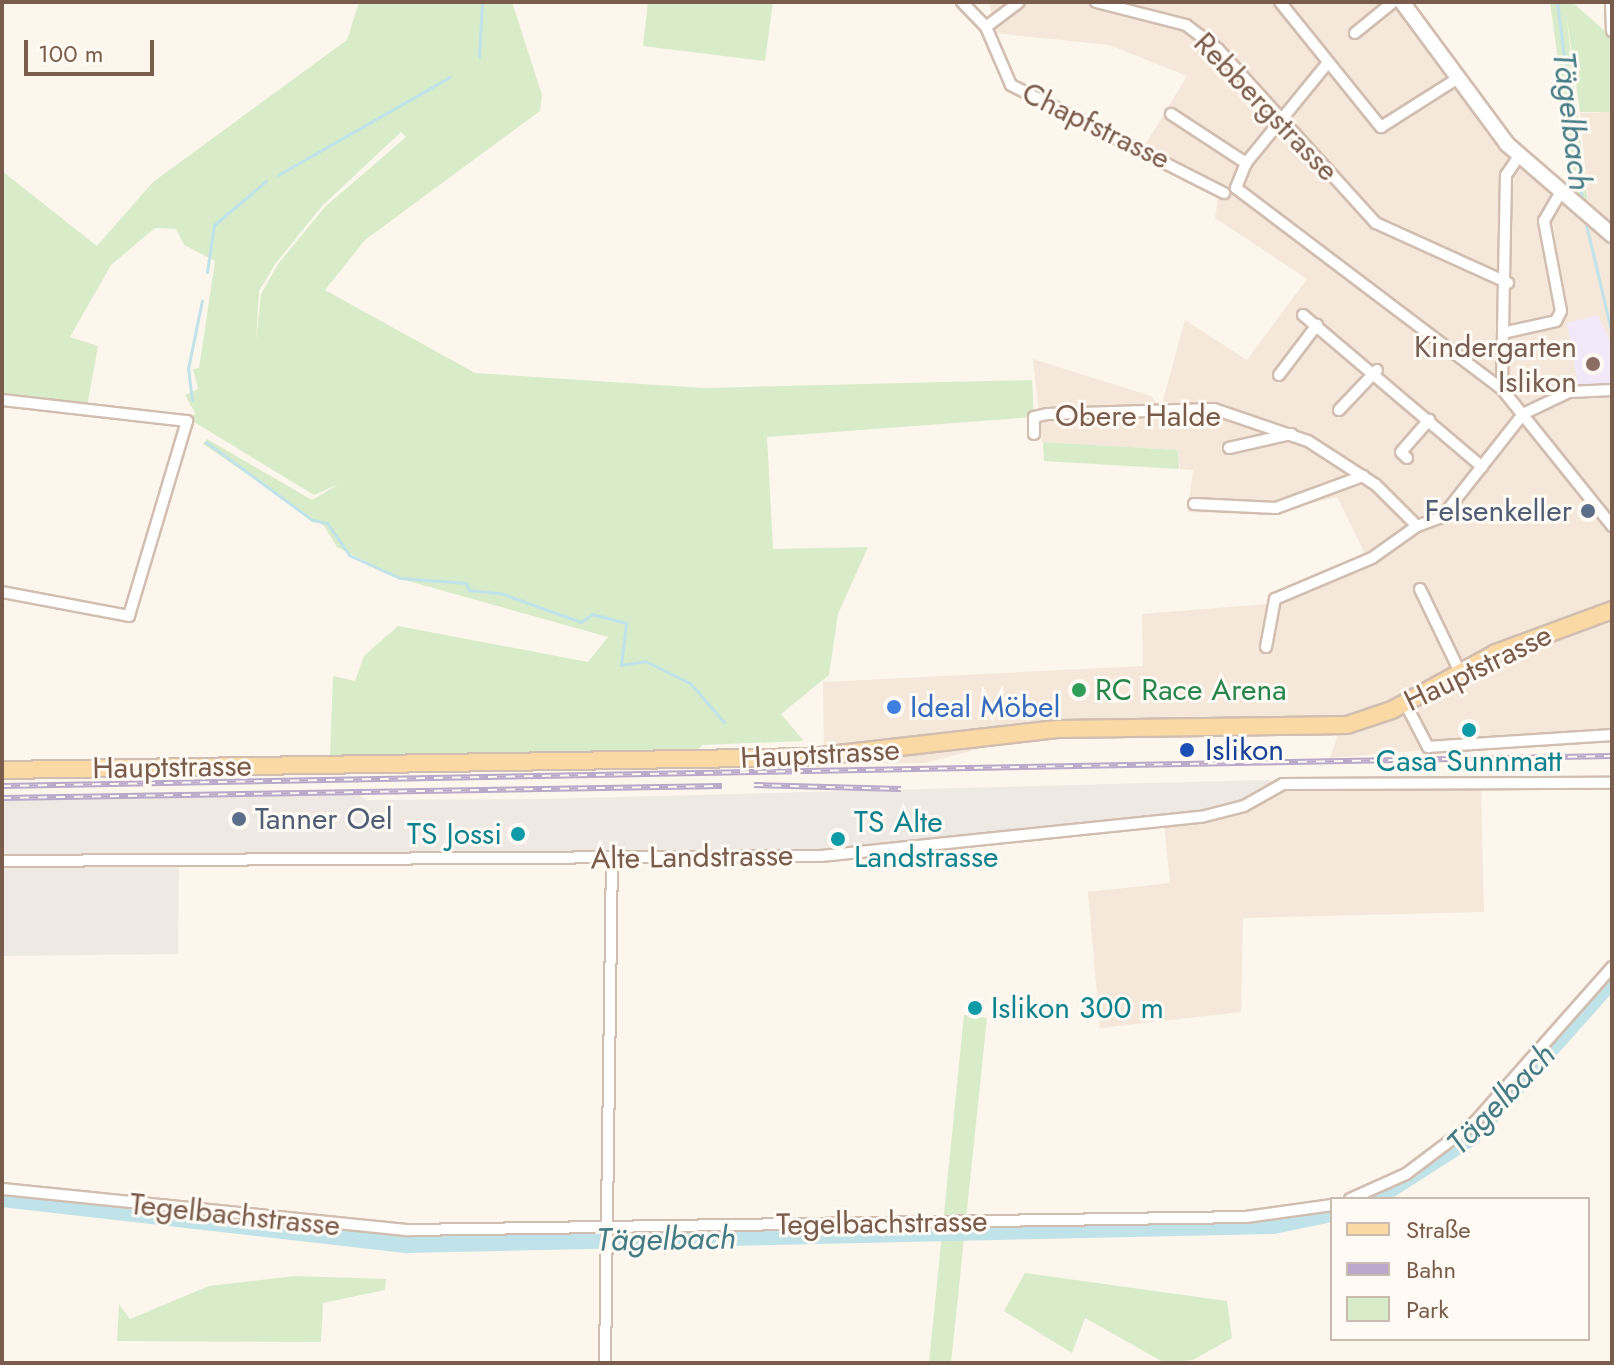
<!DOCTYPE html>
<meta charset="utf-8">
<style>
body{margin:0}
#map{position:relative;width:1614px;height:1365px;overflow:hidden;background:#fdf6ec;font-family:Jost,sans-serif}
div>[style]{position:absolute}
.residential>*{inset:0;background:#f5e8da}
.industrial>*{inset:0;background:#efe9e4}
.education>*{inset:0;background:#f3e8fa}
.green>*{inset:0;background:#d8ecc9}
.stream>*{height:3px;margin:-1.5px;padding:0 1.5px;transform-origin:1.5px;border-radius:1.5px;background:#bfe3e8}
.river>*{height:16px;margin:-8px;padding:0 8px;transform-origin:8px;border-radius:8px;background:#bfe3e8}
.roads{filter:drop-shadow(2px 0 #d1beb0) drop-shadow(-2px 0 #d1beb0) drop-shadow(0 2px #d1beb0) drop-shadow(0 -2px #d1beb0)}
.street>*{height:10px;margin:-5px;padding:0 5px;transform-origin:5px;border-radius:5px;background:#fff}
.secondary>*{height:14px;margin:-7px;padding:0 7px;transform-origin:7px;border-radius:7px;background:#fff}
.primary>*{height:16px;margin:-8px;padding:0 8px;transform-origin:8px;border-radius:8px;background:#fbd9a5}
.rail>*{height:6px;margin-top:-3px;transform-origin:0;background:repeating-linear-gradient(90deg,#fffaf3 0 9px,#b9a8c9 0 18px);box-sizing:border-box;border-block:2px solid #b9a8c9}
.dots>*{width:22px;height:22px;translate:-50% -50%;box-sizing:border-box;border:4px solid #fffaf3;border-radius:50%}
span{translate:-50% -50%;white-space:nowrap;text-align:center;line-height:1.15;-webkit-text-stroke:6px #fffaf3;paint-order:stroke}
.street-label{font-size:30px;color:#7a5c4d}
.education-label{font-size:30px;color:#785e54}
.right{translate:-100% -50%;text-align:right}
.service-label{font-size:30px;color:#4e5e75}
.left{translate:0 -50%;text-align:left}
.leisure-label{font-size:30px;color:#27864d}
.shop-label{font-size:30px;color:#366cbe}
.transit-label{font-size:30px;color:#164399}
.culture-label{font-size:30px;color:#0d838f}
.water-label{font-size:32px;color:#437c86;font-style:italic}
.frame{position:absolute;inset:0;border:4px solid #7a5c4d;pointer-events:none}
.legend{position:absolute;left:1330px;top:1197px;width:260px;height:144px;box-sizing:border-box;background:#fffaf3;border:2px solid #cabbb1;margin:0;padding:10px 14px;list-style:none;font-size:24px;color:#7a5c4d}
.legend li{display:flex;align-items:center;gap:16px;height:40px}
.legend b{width:40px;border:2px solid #cabbb1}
.scale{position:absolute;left:24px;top:40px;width:130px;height:36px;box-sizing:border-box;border:4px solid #7a5c4d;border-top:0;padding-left:10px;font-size:24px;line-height:28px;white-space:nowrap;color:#7a5c4d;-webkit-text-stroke:6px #fffaf3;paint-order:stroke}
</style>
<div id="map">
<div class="residential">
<i style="clip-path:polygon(989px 2px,1402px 2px,1484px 118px,1589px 213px,1580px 113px,1612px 112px,1612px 735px,1330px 758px,1339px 732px,1111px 735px,998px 744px,925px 763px,824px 764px,823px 682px,1143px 666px,1142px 614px,1267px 604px,1281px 591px,1366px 556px,1337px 497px,1261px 515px,1188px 512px,1193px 470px,1180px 469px,1178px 450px,1042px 442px,1033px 359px,1151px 396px,1161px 408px,1185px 320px,1247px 360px,1307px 279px,1215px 218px,1219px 192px,1142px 150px,1187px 76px,1109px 45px,995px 33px)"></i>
<i style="clip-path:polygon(1273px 787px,1481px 787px,1484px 912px,1243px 918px,1241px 1012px,1100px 1028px,1088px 892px,1170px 883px,1164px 823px)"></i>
</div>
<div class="industrial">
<i style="clip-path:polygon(1268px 780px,1283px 784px,1244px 806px,1201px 817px,821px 856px,179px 861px,178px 954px,2px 956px,2px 797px,354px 789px,366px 800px,543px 799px)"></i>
</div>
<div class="education">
<i style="clip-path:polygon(1598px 315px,1612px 345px,1612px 383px,1578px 386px,1567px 323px)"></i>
</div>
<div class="green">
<i style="clip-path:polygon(evenodd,359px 2px,512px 2px,542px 95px,540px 111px,365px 240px,325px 290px,475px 373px,704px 388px,1032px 380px,1034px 417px,767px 437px,773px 549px,868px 547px,838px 614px,829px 675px,781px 714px,804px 741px,702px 745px,697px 751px,330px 756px,333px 676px,355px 681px,364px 656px,398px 626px,588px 662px,608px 637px,401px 579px,337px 547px,324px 526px,203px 444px,207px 439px,312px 500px,339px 484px,314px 495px,191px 420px,195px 413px,185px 395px,198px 389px,193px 369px,199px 368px,215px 261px,184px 245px,176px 229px,155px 228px,111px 265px,70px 337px,98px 346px,87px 407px,2px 398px,2px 171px,97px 246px,153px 182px,347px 40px,359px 2px,401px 132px,406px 137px,325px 207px,278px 264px,261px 294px,256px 342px,259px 291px,276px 263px,322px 206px,401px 132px)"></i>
<i style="clip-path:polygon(648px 2px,773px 2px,765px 61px,643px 46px)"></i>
<i style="clip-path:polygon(1550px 2px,1572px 2px,1612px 37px,1612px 112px,1580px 112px,1566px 11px,1589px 214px,1578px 206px)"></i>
<i style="clip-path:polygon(1043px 442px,1178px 450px,1179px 469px,1044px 461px)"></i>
<i style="clip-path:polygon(964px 1015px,987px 1018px,951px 1363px,929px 1363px)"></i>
<i style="clip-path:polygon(1025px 1273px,1227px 1301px,1232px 1338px,1193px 1360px,1165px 1363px,1085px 1318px,1072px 1353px,1004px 1311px)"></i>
<i style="clip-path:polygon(295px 1276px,386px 1279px,385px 1290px,323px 1303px,321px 1342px,117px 1341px,119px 1304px,130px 1319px,209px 1286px)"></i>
</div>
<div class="stream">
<i style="left:1557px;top:2px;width:201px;rotate:82.8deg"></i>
<i style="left:479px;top:57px;width:55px;rotate:-86.9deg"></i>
<i style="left:278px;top:175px;width:198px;rotate:-29.7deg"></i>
<i style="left:1585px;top:220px;width:117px;rotate:76.7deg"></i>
<i style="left:207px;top:272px;width:48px;rotate:-81.5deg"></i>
<i style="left:214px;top:225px;width:68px;rotate:-40.2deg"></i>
<i style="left:192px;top:400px;width:31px;rotate:-97deg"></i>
<i style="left:188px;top:369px;width:70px;rotate:-78.5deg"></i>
<i style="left:206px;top:442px;width:132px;rotate:36.3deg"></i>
<i style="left:312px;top:520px;width:15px;rotate:11deg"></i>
<i style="left:327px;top:523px;width:39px;rotate:55deg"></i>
<i style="left:349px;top:555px;width:56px;rotate:24.3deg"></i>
<i style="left:400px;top:578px;width:66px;rotate:4.3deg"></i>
<i style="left:466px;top:583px;width:8px;rotate:67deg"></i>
<i style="left:469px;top:590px;width:31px;rotate:6deg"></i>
<i style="left:500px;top:593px;width:86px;rotate:19.7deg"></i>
<i style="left:581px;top:622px;width:14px;rotate:-36deg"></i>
<i style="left:592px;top:614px;width:35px;rotate:15deg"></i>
<i style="left:626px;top:623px;width:42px;rotate:96.8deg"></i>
<i style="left:621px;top:665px;width:24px;rotate:-9deg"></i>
<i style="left:645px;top:661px;width:50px;rotate:26.1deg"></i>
<i style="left:690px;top:683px;width:52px;rotate:48.9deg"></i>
</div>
<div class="river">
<i style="left:2px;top:1199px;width:408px;rotate:6.5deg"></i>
<i style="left:407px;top:1245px;width:867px;rotate:-1.26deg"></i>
<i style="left:1274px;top:1226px;width:59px;rotate:-11.7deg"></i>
<i style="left:1376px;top:1199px;width:115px;rotate:-32.6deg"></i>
<i style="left:1473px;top:1137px;width:209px;rotate:-48.3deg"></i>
</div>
<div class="roads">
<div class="street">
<i style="left:962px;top:2px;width:35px;rotate:46deg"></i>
<i style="left:986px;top:27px;width:63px;rotate:66.7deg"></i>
<i style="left:1011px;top:85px;width:239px;rotate:26.9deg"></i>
<i style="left:1096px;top:2px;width:93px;rotate:14.3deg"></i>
<i style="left:1186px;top:25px;width:40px;rotate:37deg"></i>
<i style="left:1218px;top:49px;width:235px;rotate:47.8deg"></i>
<i style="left:1376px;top:223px;width:145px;rotate:24.4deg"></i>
<i style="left:1280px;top:2px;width:161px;rotate:51.1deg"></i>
<i style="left:1381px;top:127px;width:88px;rotate:-32.4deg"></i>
<i style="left:1611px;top:2px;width:29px;rotate:88deg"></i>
<i style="left:986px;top:27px;width:41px;rotate:-37.1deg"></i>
<i style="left:1355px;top:33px;width:49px;rotate:-39.2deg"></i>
<i style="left:1326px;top:65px;width:127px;rotate:129.2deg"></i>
<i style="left:1246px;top:163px;width:27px;rotate:112deg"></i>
<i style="left:1236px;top:188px;width:333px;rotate:37.1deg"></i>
<i style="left:1171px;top:114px;width:90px;rotate:33.2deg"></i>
<i style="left:1519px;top:156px;width:23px;rotate:124deg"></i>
<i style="left:1506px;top:175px;width:214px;rotate:91.1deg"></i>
<i style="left:1502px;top:389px;width:176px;rotate:51.2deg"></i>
<i style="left:1303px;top:315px;width:235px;rotate:40.3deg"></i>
<i style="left:1507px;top:332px;width:50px;rotate:-12.7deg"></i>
<i style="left:1556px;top:321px;width:11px;rotate:-63deg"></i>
<i style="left:1561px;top:311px;width:92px;rotate:-100.7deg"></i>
<i style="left:1544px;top:221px;width:34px;rotate:-60deg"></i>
<i style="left:1279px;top:375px;width:63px;rotate:-52.8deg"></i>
<i style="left:2px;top:400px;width:186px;rotate:6.5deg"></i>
<i style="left:187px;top:421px;width:203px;rotate:106.6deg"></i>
<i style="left:129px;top:616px;width:129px;rotate:-169.3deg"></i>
<i style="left:1339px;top:410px;width:55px;rotate:-46.5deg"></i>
<i style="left:1034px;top:434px;width:17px;rotate:-90deg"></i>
<i style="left:1034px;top:417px;width:13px;rotate:-13deg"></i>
<i style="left:1047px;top:414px;width:167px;rotate:-1.7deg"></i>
<i style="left:1214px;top:409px;width:99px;rotate:18.8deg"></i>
<i style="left:1308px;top:441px;width:81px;rotate:32.9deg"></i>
<i style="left:1376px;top:485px;width:58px;rotate:45deg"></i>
<i style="left:1229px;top:448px;width:64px;rotate:-12.7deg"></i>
<i style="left:1407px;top:458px;width:8px;rotate:-135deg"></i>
<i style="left:1401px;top:452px;width:43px;rotate:-48.8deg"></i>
<i style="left:1194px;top:504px;width:82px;rotate:2.8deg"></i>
<i style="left:1276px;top:508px;width:93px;rotate:-20.2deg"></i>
<i style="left:1417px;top:526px;width:27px;rotate:-20deg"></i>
<i style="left:1442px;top:517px;width:131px;rotate:-51.8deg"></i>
<i style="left:1523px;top:414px;width:51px;rotate:-25.6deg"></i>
<i style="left:1569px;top:392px;width:43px;rotate:-2.7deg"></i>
<i style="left:1420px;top:589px;width:92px;rotate:64.3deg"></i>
<i style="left:1266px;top:647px;width:49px;rotate:-79.4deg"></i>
<i style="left:1275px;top:599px;width:105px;rotate:-22.9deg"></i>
<i style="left:1372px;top:558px;width:55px;rotate:-35.4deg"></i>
<i style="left:1405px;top:703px;width:50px;rotate:62.4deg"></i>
<i style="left:1428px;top:747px;width:184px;rotate:-3.7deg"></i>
<i style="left:2px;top:861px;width:819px;rotate:-0.35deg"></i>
<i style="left:821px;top:856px;width:382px;rotate:-5.9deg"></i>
<i style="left:1201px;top:817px;width:44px;rotate:-14.3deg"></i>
<i style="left:1244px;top:806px;width:45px;rotate:-29.4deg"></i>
<i style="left:1283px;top:784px;width:329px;rotate:-0.2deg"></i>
<i style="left:2px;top:1189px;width:409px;rotate:5.8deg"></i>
<i style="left:409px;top:1230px;width:837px;rotate:-0.89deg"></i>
<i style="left:1246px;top:1217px;width:87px;rotate:-7.9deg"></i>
<i style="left:1350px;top:1199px;width:61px;rotate:-24.1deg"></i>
<i style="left:1406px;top:1174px;width:86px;rotate:-37deg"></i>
<i style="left:1475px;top:1122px;width:207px;rotate:-48.5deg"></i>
<i style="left:605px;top:1363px;width:505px;rotate:-89.21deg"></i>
</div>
<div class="secondary">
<i style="left:1402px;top:2px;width:177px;rotate:53.5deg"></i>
<i style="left:1507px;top:144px;width:139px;rotate:40.9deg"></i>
</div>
<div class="primary">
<i style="left:2px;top:770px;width:810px;rotate:-0.92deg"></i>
<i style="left:812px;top:757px;width:249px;rotate:-6.5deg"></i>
<i style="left:1059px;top:729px;width:288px;rotate:-0.8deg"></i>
<i style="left:1347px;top:725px;width:47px;rotate:-18.4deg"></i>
<i style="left:1392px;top:710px;width:119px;rotate:-28.7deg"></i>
<i style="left:1496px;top:653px;width:124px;rotate:-20.3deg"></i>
</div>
</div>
<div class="rail">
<i style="left:754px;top:785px;width:147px;rotate:1.6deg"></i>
<i style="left:2px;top:786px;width:1610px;rotate:-1.07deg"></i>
<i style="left:2px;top:798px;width:720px;rotate:-0.95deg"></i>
</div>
<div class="dots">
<i style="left:1593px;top:364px;background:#8d6e63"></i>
<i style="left:1588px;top:511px;background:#5c6f8a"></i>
<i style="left:1079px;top:690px;background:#2e9e5b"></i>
<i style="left:894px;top:707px;background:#3f7fe0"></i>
<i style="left:1469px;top:730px;background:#0f9aa8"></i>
<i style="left:1187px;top:750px;background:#1a4fb4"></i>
<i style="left:239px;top:819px;background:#5c6f8a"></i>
<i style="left:518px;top:834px;background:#0f9aa8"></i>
<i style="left:838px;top:839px;background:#0f9aa8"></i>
<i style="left:975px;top:1008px;background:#0f9aa8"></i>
</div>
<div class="street-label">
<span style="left:1266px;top:107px;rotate:46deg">Rebbergstrasse</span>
<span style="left:1096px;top:126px;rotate:26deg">Chapfstrasse</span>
<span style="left:1138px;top:416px">Obere Halde</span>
<span style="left:1478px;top:668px;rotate:-26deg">Hauptstrasse</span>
<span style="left:820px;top:754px;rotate:-3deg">Hauptstrasse</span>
<span style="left:172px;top:767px;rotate:-1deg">Hauptstrasse</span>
<span style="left:692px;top:857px;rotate:-1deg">Alte Landstrasse</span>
<span style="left:235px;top:1215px;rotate:6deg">Tegelbachstrasse</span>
<span style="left:882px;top:1223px;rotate:-1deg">Tegelbachstrasse</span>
</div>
<div class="education-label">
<span class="right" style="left:1577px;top:364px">Kindergarten<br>Islikon</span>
</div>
<div class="service-label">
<span class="right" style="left:1572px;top:511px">Felsenkeller</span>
<span class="left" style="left:255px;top:819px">Tanner Oel</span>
</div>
<div class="leisure-label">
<span class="left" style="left:1095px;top:690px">RC Race Arena</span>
</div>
<div class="shop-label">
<span class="left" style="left:910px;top:707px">Ideal Möbel</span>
</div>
<div class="transit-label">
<span class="left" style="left:1205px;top:750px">Islikon</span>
</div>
<div class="culture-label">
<span style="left:1469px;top:761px">Casa Sunnmatt</span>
<span class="left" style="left:854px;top:839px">TS Alte<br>Landstrasse</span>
<span class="right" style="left:502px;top:834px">TS Jossi</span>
<span class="left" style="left:991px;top:1008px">Islikon 300 m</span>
</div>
<div class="water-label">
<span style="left:1572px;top:121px;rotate:83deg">Tägelbach</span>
<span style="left:1501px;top:1099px;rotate:-46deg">Tägelbach</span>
<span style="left:666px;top:1239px;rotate:-1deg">Tägelbach</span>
</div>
<div class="frame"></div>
<ul class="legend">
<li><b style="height:10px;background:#fbd9a5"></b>Straße</li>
<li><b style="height:10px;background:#b9a8c9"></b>Bahn</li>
<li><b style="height:22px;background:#d8ecc9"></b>Park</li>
</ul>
<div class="scale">100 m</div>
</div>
